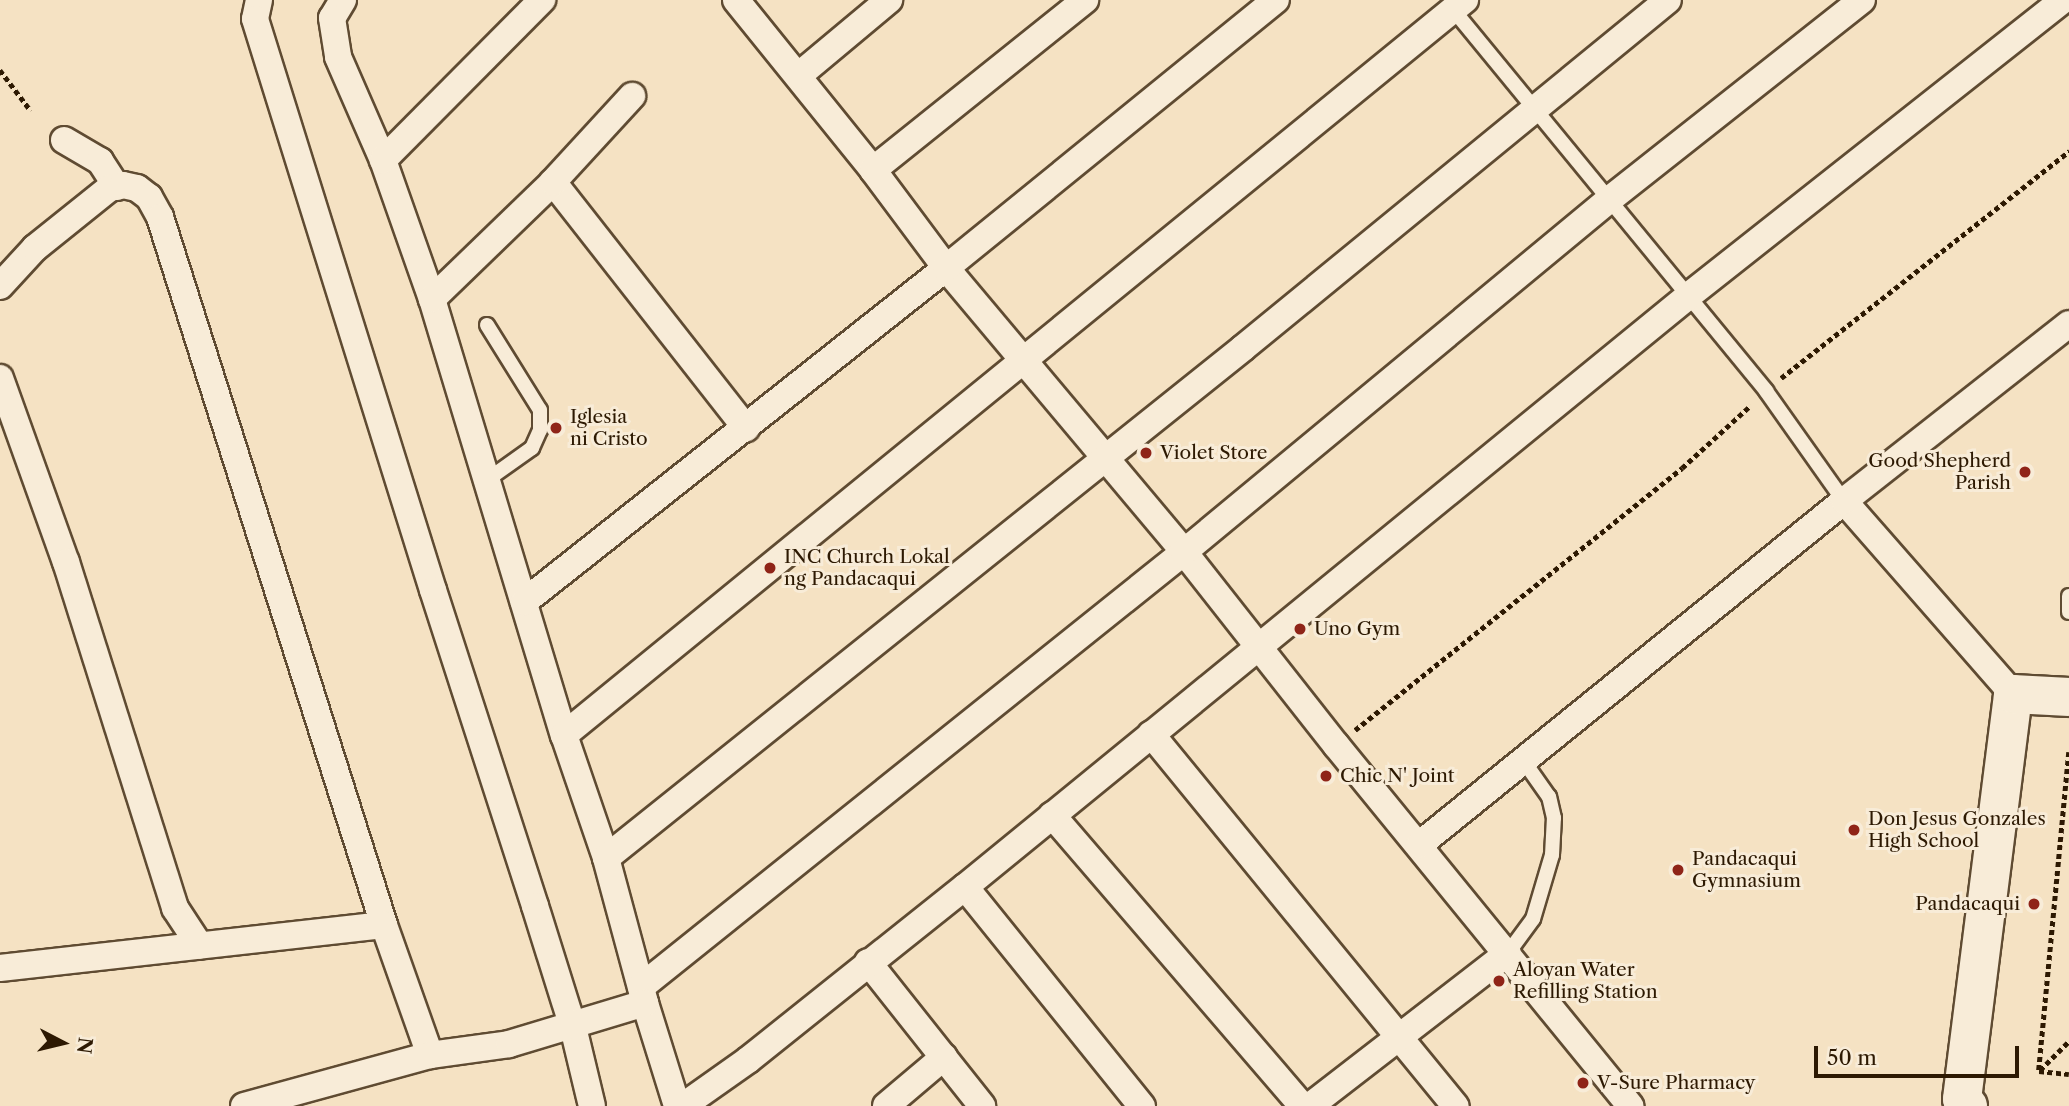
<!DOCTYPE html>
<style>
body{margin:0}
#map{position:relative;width:2069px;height:1106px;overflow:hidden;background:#f5e2c3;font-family:"Libre Caslon Text",serif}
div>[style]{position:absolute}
.path>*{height:4.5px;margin-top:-2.25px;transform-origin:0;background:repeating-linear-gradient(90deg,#2d1902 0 5px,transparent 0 8.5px)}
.roads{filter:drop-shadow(2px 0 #5f4b32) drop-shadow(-2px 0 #5f4b32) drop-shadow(0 2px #5f4b32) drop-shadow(0 -2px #5f4b32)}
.lane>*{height:14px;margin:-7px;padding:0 7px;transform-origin:7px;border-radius:7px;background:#f8ecd8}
.street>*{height:26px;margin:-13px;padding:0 13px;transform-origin:13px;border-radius:13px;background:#f8ecd8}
.secondary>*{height:38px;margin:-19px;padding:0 19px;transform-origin:19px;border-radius:19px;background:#f8ecd8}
.dots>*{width:19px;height:19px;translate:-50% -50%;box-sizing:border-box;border:4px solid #f8ecd8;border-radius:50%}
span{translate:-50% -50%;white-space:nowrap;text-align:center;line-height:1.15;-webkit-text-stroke:6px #f8ecd8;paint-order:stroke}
.poi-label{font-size:19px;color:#2d1902}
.left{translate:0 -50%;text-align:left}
.right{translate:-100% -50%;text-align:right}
.north{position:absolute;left:28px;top:1008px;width:70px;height:70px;-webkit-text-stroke:5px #f8ecd8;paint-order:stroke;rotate:97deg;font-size:19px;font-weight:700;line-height:28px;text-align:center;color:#2d1902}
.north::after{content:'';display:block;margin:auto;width:24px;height:32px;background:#2d1902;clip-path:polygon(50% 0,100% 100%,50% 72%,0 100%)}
.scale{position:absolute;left:1814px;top:1046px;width:205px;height:32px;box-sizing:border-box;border:4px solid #2d1902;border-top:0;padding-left:9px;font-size:21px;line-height:24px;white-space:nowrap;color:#2d1902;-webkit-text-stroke:5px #f8ecd8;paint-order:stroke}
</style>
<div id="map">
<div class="path">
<i style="left:0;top:70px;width:51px;rotate:52.9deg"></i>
<i style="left:1781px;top:378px;width:367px;rotate:-38.2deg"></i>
<i style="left:1355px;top:730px;width:419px;rotate:-38.7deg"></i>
<i style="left:1682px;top:468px;width:93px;rotate:-42.4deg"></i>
<i style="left:2069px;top:752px;width:320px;rotate:95.4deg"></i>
<i style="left:2039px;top:1071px;width:30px;rotate:6deg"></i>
<i style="left:2040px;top:1070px;width:41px;rotate:-45deg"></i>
</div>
<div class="roads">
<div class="lane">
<i style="left:1451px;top:7px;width:497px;rotate:50.6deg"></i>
<i style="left:1766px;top:391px;width:135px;rotate:54.7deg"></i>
<i style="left:487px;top:325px;width:100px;rotate:58.1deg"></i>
<i style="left:540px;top:410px;width:20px;rotate:90deg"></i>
<i style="left:540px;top:430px;width:20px;rotate:114deg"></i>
<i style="left:532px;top:448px;width:55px;rotate:144.6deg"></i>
<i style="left:2069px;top:596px;width:16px;rotate:90deg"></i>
<i style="left:1508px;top:953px;width:42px;rotate:-53.7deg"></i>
<i style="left:1533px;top:919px;width:67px;rotate:-73.5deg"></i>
<i style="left:1552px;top:855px;width:37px;rotate:-87deg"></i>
<i style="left:1554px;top:818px;width:22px;rotate:-103deg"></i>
<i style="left:1549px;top:797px;width:45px;rotate:-125.1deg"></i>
</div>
<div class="street">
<i style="left:259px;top:0;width:19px;rotate:102deg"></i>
<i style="left:255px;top:19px;width:598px;rotate:72.69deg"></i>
<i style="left:433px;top:590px;width:332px;rotate:72.1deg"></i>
<i style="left:535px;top:906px;width:127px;rotate:72.6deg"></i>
<i style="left:573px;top:1027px;width:81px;rotate:76.5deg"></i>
<i style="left:343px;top:0;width:21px;rotate:121deg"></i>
<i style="left:332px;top:18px;width:39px;rotate:81deg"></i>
<i style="left:338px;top:57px;width:112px;rotate:66.4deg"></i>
<i style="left:383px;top:160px;width:147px;rotate:70.6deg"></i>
<i style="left:432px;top:299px;width:456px;rotate:73.2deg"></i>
<i style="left:564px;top:735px;width:130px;rotate:71.1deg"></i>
<i style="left:606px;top:858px;width:150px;rotate:74.9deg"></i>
<i style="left:645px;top:1003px;width:108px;rotate:72.7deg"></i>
<i style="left:736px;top:0;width:218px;rotate:51.1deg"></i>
<i style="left:873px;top:170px;width:122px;rotate:53.3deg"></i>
<i style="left:946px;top:268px;width:371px;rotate:50deg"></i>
<i style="left:1184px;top:552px;width:246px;rotate:51.8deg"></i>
<i style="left:1336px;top:745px;width:466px;rotate:50.8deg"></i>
<i style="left:798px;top:76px;width:119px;rotate:-39.9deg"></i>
<i style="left:64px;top:140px;width:42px;rotate:30.3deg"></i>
<i style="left:100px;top:161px;width:31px;rotate:57deg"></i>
<i style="left:383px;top:160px;width:226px;rotate:-45.2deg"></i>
<i style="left:873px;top:170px;width:272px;rotate:-38.7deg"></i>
<i style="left:553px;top:182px;width:313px;rotate:51.9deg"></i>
<i style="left:0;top:286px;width:52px;rotate:-47.4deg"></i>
<i style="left:35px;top:248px;width:96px;rotate:-38.7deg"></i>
<i style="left:110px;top:188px;width:13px;rotate:-13deg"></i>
<i style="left:123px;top:185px;width:14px;rotate:12deg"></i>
<i style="left:137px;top:188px;width:15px;rotate:37deg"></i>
<i style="left:149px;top:197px;width:23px;rotate:61deg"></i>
<i style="left:160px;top:217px;width:743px;rotate:72.44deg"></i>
<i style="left:384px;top:925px;width:138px;rotate:70.5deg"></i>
<i style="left:432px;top:299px;width:168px;rotate:-44deg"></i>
<i style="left:553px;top:182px;width:117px;rotate:-47.4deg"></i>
<i style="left:0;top:378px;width:195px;rotate:70.3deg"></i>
<i style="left:66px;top:562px;width:363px;rotate:72.5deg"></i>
<i style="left:175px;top:908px;width:45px;rotate:56.7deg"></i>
<i style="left:1844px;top:501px;width:257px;rotate:48.8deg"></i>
<i style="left:524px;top:602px;width:538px;rotate:-38.36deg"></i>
<i style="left:946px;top:268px;width:425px;rotate:-39.1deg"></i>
<i style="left:1151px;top:734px;width:481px;rotate:50.7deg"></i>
<i style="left:564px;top:735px;width:1163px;rotate:-39.21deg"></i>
<i style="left:1052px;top:815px;width:384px;rotate:49.3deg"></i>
<i style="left:1419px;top:845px;width:547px;rotate:-38.99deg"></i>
<i style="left:1844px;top:501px;width:286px;rotate:-38.2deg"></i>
<i style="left:606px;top:858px;width:816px;rotate:-38.68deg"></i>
<i style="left:1243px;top:348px;width:549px;rotate:-39.31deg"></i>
<i style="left:965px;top:887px;width:282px;rotate:51.1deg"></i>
<i style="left:868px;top:962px;width:184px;rotate:51.6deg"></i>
<i style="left:0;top:968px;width:386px;rotate:-6.4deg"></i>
<i style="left:641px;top:987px;width:696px;rotate:-38.7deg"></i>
<i style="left:1184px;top:552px;width:553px;rotate:-39.65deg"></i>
<i style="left:1610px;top:199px;width:321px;rotate:-38.3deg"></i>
<i style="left:244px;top:1106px;width:193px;rotate:-15.3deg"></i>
<i style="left:430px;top:1055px;width:80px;rotate:-7.9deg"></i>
<i style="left:509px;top:1044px;width:142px;rotate:-16.8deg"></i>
<i style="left:683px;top:1106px;width:80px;rotate:-35.3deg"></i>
<i style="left:748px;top:1060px;width:278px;rotate:-38.6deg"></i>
<i style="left:965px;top:887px;width:932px;rotate:-39.25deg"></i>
<i style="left:1687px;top:297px;width:479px;rotate:-38.3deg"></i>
<i style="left:886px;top:1106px;width:76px;rotate:-40.2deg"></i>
<i style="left:1310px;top:1106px;width:250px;rotate:-37.7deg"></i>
</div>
<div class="secondary">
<i style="left:1968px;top:1106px;width:9px;rotate:-131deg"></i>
<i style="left:1962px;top:1099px;width:408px;rotate:-82.8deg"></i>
<i style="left:2013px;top:694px;width:56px;rotate:3.1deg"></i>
</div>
</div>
<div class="dots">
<i style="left:556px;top:428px;background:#8f2418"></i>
<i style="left:1146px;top:453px;background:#8f2418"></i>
<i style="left:2025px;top:472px;background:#8f2418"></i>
<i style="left:770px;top:568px;background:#8f2418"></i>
<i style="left:1300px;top:629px;background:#8f2418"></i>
<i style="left:1326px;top:776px;background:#8f2418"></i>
<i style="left:1854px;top:830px;background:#8f2418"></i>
<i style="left:1678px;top:870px;background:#8f2418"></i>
<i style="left:2034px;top:904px;background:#8f2418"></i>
<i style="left:1499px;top:981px;background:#8f2418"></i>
<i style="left:1583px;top:1083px;background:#8f2418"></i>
</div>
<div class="poi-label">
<span class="left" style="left:570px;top:428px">Iglesia<br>ni Cristo</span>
<span class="left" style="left:1160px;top:453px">Violet Store</span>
<span class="right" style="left:2011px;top:472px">Good Shepherd<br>Parish</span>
<span class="left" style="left:784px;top:568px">INC Church Lokal<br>ng Pandacaqui</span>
<span class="left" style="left:1314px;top:629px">Uno Gym</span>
<span class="left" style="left:1340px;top:776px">Chic N' Joint</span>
<span class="left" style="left:1868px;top:830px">Don Jesus Gonzales<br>High School</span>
<span class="left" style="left:1692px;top:870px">Pandacaqui<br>Gymnasium</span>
<span class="right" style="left:2020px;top:904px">Pandacaqui</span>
<span class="left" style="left:1513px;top:981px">Aloyan Water<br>Refilling Station</span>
<span class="left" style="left:1597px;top:1083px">V-Sure Pharmacy</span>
</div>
<div class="north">N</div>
<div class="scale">50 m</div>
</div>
